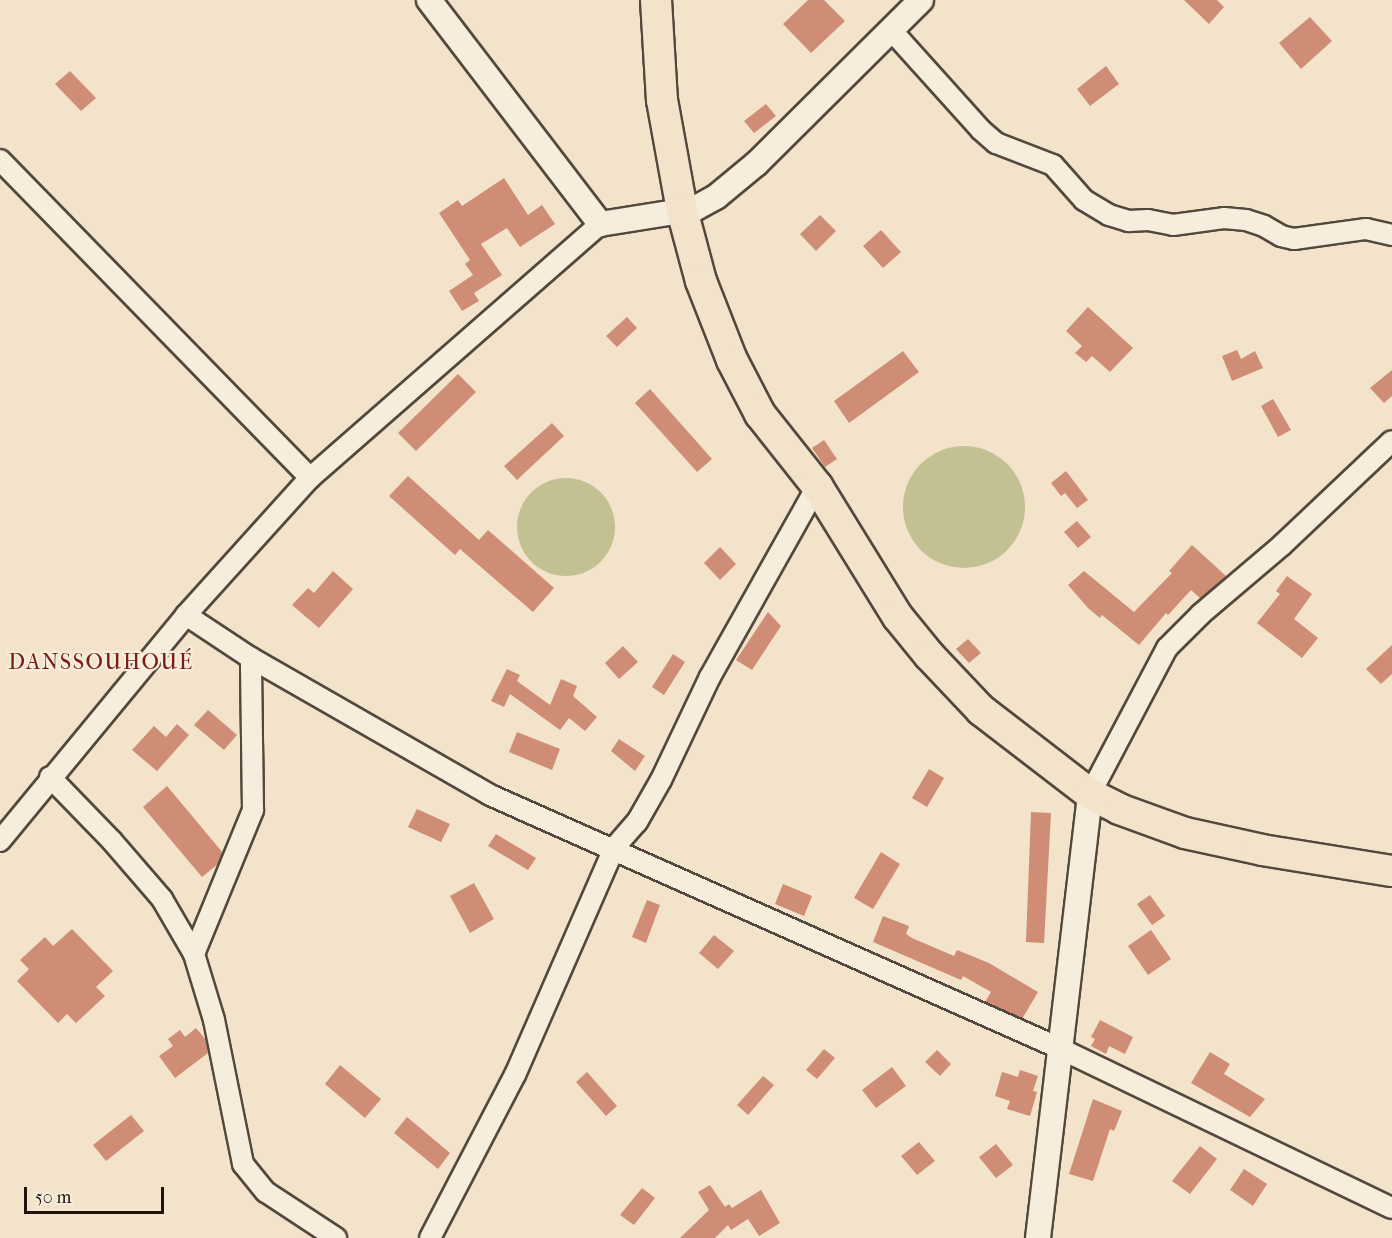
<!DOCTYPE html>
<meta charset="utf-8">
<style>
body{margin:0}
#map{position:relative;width:1392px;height:1238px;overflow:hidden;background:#f3e3cb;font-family:"IM FELL French Canon",serif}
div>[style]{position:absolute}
.green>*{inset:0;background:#c3c192}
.round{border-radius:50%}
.building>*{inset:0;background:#ce8d74}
.roads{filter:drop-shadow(2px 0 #53483d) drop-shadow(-2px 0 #53483d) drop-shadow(0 2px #53483d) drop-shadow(0 -2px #53483d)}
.minor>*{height:20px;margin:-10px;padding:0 10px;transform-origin:10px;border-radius:10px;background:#f7eddd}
.tertiary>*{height:24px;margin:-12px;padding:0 12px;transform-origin:12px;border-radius:12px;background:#f7eddd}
.primary>*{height:30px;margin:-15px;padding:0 15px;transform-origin:15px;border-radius:15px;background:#f3e3cb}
span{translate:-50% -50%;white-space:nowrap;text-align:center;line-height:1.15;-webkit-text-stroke:4.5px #f7eddd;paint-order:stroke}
.quarter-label{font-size:22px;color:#7a1f14;letter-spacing:1.5px}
.scale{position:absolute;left:24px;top:1187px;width:140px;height:27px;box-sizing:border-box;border:3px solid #1e140e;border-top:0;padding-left:8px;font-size:18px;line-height:21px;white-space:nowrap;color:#1e140e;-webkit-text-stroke:4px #f7eddd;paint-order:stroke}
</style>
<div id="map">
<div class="green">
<i class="round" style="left:903px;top:446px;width:122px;height:122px"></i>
<i class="round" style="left:517px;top:478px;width:98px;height:98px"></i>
</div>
<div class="building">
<i style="clip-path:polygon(808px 0,824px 0,845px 21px,811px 53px,783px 24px)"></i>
<i style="clip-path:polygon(1184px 0,1217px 0,1224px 7px,1209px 24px)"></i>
<i style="clip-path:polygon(1310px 17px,1332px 41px,1301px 69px,1279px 43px)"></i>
<i style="clip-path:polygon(1106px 66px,1119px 84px,1090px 106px,1077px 89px)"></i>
<i style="clip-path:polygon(70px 71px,96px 98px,81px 111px,55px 84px)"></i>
<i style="clip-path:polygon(766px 104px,776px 116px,754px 133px,744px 121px)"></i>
<i style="clip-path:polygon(504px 178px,528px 215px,542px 205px,555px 224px,520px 247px,507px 228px,481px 244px,502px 275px,474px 293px,479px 301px,462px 311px,449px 291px,473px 275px,465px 264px,470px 260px,439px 213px,458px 200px,462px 206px)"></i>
<i style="clip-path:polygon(820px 215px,836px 231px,816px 251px,800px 234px)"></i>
<i style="clip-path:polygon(881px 230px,901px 252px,883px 268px,863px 246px)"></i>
<i style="clip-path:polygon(1088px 307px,1133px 348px,1110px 372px,1092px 356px,1086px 362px,1075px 353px,1082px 346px,1066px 331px)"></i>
<i style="clip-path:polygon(627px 317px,637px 328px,617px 347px,606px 336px)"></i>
<i style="clip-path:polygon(1237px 350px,1241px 359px,1255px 351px,1263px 368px,1232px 381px,1222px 356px)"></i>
<i style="clip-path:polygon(903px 351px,919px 372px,849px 423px,834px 401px)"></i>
<i style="clip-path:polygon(1392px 370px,1392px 396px,1384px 403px,1370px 388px)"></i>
<i style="clip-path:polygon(458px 374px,476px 392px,416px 451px,398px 433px)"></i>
<i style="clip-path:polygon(650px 389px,712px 459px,697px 472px,635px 403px)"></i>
<i style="clip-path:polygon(1273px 399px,1291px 430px,1278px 437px,1261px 406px)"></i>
<i style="clip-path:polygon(552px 423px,564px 436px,517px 480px,504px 466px)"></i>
<i style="clip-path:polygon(824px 440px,837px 459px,825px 467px,812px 448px)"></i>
<i style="clip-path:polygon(1066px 471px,1088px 500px,1077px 508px,1065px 493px,1061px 496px,1051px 483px)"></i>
<i style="clip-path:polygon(408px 476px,479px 540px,488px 530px,554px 588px,533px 612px,460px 549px,455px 555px,389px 496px)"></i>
<i style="clip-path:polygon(1077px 521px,1091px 537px,1078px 548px,1064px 532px)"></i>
<i style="clip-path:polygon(1192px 545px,1226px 576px,1201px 599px,1191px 590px,1168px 615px,1166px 613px,1139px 645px,1102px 615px,1100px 618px,1088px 608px,1068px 585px,1084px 571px,1134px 612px,1172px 573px,1169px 571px)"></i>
<i style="clip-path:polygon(720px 547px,736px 564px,720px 580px,704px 563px)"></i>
<i style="clip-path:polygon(333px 571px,353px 589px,319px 628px,292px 605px,308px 588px,314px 593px)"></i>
<i style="clip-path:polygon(1287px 576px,1312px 594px,1294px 619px,1318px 638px,1302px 658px,1257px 623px,1280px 594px,1276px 591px)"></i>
<i style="clip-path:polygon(768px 612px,781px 626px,752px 670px,736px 660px)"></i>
<i style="clip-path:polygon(968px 639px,981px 653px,969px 663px,956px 649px)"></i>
<i style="clip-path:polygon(1392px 645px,1392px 674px,1381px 684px,1366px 669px)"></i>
<i style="clip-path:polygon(623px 646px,638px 662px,619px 679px,605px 663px)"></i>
<i style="clip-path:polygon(673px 654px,685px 662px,664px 695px,652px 687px)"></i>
<i style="clip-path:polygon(507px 669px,520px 675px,517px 681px,550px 705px,561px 679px,577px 686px,573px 696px,597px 717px,585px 731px,569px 718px,560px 730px,510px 694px,504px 707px,491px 701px)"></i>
<i style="clip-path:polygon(208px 710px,237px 735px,224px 750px,194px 725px)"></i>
<i style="clip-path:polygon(177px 724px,189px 735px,157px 771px,132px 750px,154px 726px,166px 737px)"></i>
<i style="clip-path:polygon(517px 732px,560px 749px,552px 770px,509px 752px)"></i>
<i style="clip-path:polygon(619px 739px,645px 756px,635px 771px,611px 751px)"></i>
<i style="clip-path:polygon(929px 769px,944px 778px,927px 807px,912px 798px)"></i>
<i style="clip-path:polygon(167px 786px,223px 853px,218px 864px,202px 877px,143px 807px)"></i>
<i style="clip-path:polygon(417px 809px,450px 824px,441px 842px,408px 827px)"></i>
<i style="clip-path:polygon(1031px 812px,1051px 813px,1044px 943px,1026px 942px)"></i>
<i style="clip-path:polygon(496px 834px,536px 858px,528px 870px,488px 846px)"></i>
<i style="clip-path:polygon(881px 852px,900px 864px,873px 909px,854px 898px)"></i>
<i style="clip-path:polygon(474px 883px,494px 919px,470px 933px,450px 896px)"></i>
<i style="clip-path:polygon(783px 884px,812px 896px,804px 916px,775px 904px)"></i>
<i style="clip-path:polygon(1150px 895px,1165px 916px,1152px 925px,1137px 904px)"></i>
<i style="clip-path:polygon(647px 900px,660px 905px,646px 943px,632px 937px)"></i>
<i style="clip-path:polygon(883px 916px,909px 926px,906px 934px,912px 938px,954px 956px,957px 950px,989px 963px,1038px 992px,1022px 1019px,985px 1002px,991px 992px,963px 976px,961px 980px,873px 942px)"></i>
<i style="clip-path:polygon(72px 929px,113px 971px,96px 987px,105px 996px,76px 1023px,67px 1014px,58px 1023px,17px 981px,29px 969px,20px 960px,45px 937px,53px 946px)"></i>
<i style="clip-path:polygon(1151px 930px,1171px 959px,1148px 975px,1128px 946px)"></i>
<i style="clip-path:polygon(714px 935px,734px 951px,718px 969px,699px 953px)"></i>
<i style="clip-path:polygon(1100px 1020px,1133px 1037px,1125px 1054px,1109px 1046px,1106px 1054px,1091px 1046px,1095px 1039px,1091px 1037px)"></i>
<i style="clip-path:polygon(196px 1028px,206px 1040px,208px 1053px,175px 1078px,159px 1056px,173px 1046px,168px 1039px,180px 1030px,185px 1037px)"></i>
<i style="clip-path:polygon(824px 1049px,835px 1058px,817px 1079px,806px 1070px)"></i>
<i style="clip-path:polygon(937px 1050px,951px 1064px,940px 1076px,925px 1062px)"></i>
<i style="clip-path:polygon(1210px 1052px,1230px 1064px,1224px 1074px,1265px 1099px,1250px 1117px,1191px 1083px)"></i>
<i style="clip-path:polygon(340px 1065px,381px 1099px,365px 1118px,325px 1084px)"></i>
<i style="clip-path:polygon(892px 1067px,906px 1086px,876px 1108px,862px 1090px)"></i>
<i style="clip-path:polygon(1020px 1070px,1038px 1076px,1033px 1091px,1037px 1092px,1030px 1116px,1007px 1109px,1010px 1101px,995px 1096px,1002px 1072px,1018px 1077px)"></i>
<i style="clip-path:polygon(587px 1072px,617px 1106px,606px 1116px,576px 1082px)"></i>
<i style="clip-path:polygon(763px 1076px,774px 1085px,748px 1115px,737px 1105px)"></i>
<i style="clip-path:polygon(1093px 1099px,1122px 1111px,1114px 1131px,1110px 1129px,1093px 1181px,1069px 1174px)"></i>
<i style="clip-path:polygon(131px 1115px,144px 1131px,106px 1161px,93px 1145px)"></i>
<i style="clip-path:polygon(407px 1117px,450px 1153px,438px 1169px,394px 1133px)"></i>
<i style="clip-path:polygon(919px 1142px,935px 1161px,917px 1175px,901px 1156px)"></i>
<i style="clip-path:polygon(996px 1144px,1013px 1165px,996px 1178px,979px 1157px)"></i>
<i style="clip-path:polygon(1200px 1146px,1217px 1159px,1190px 1194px,1172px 1181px)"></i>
<i style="clip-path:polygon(1244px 1169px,1267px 1184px,1253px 1206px,1230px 1190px)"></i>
<i style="clip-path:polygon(710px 1185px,725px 1207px,729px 1204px,732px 1208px,761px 1190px,780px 1223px,759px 1236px,748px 1219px,731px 1230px,728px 1225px,715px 1238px,680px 1238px,709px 1210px,698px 1192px)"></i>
<i style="clip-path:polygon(642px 1188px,655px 1198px,634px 1225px,620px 1215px)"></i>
</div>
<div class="roads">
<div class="minor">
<i style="left:892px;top:31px;width:133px;rotate:48deg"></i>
<i style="left:981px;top:130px;width:20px;rotate:41deg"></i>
<i style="left:996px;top:143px;width:61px;rotate:21.1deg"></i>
<i style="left:1053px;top:165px;width:47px;rotate:48.5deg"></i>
<i style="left:1084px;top:200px;width:29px;rotate:31deg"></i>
<i style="left:1109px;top:215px;width:21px;rotate:17deg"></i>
<i style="left:1129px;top:221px;width:19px;rotate:-3deg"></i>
<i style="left:1148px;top:220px;width:25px;rotate:11deg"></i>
<i style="left:1173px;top:225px;width:51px;rotate:-7.8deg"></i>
<i style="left:1224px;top:218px;width:22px;rotate:5deg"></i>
<i style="left:1246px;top:220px;width:19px;rotate:18deg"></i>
<i style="left:1264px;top:226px;width:20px;rotate:30deg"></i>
<i style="left:1281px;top:236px;width:13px;rotate:13deg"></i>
<i style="left:1294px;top:239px;width:73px;rotate:-7.9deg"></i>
<i style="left:1366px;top:229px;width:27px;rotate:13deg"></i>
<i style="left:0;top:160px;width:444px;rotate:45.7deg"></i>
<i style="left:186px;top:615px;width:78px;rotate:33.5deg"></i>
<i style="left:251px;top:658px;width:275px;rotate:29.8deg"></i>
<i style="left:490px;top:795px;width:623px;rotate:23.97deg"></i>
<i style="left:1059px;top:1048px;width:369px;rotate:25.7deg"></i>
<i style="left:50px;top:777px;width:89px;rotate:45.9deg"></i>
<i style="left:112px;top:841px;width:77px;rotate:49.2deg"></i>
<i style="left:162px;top:899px;width:64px;rotate:59.8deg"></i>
<i style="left:194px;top:954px;width:69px;rotate:73.1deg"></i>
<i style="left:214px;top:1020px;width:147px;rotate:78.6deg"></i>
<i style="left:243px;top:1164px;width:36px;rotate:51deg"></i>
<i style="left:266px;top:1192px;width:84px;rotate:33.3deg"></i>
<i style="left:1090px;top:794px;width:165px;rotate:-62.2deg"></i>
<i style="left:1167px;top:648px;width:48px;rotate:-45deg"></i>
<i style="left:1201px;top:614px;width:106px;rotate:-40.4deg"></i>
<i style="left:1282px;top:545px;width:151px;rotate:-43.4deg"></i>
<i style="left:0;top:841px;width:293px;rotate:-50.5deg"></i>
<i style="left:186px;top:615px;width:185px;rotate:-47.9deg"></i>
<i style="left:310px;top:478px;width:386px;rotate:-41.2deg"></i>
<i style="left:194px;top:954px;width:156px;rotate:-67.7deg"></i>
<i style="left:253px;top:810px;width:152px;rotate:-90.8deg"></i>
<i style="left:430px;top:1238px;width:184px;rotate:-62.5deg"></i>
<i style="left:515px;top:1075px;width:248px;rotate:-66.4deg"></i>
<i style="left:614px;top:848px;width:35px;rotate:-49deg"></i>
<i style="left:637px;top:822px;width:48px;rotate:-60.3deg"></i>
<i style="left:661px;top:780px;width:114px;rotate:-64.6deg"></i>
<i style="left:710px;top:677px;width:219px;rotate:-60.7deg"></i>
</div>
<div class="tertiary">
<i style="left:429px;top:0;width:282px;rotate:52.6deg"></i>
<i style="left:600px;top:224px;width:95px;rotate:-9.1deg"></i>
<i style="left:694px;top:209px;width:25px;rotate:-29deg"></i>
<i style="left:716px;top:197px;width:53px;rotate:-39.7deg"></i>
<i style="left:757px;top:163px;width:231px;rotate:-44.8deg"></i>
<i style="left:1038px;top:1238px;width:447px;rotate:-83.3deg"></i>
</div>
<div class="primary">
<i style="left:656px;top:0;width:100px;rotate:86.6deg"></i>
<i style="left:662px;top:100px;width:112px;rotate:79.7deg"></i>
<i style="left:682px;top:210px;width:73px;rotate:75deg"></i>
<i style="left:701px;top:281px;width:85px;rotate:68.6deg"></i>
<i style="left:732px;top:360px;width:61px;rotate:62.6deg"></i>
<i style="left:760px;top:414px;width:92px;rotate:51.6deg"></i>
<i style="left:817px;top:486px;width:154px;rotate:58.3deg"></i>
<i style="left:898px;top:617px;width:49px;rotate:50.8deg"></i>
<i style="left:929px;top:655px;width:76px;rotate:46.6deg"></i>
<i style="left:981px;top:710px;width:138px;rotate:37.6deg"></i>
<i style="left:1090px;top:794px;width:33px;rotate:27deg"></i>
<i style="left:1119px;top:809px;width:70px;rotate:20deg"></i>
<i style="left:1185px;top:833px;width:79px;rotate:12.4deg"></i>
<i style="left:1262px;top:850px;width:132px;rotate:9.2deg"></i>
</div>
</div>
<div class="quarter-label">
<span style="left:101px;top:663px">DANSSOUHOUÉ</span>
</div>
<div class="scale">50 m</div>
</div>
